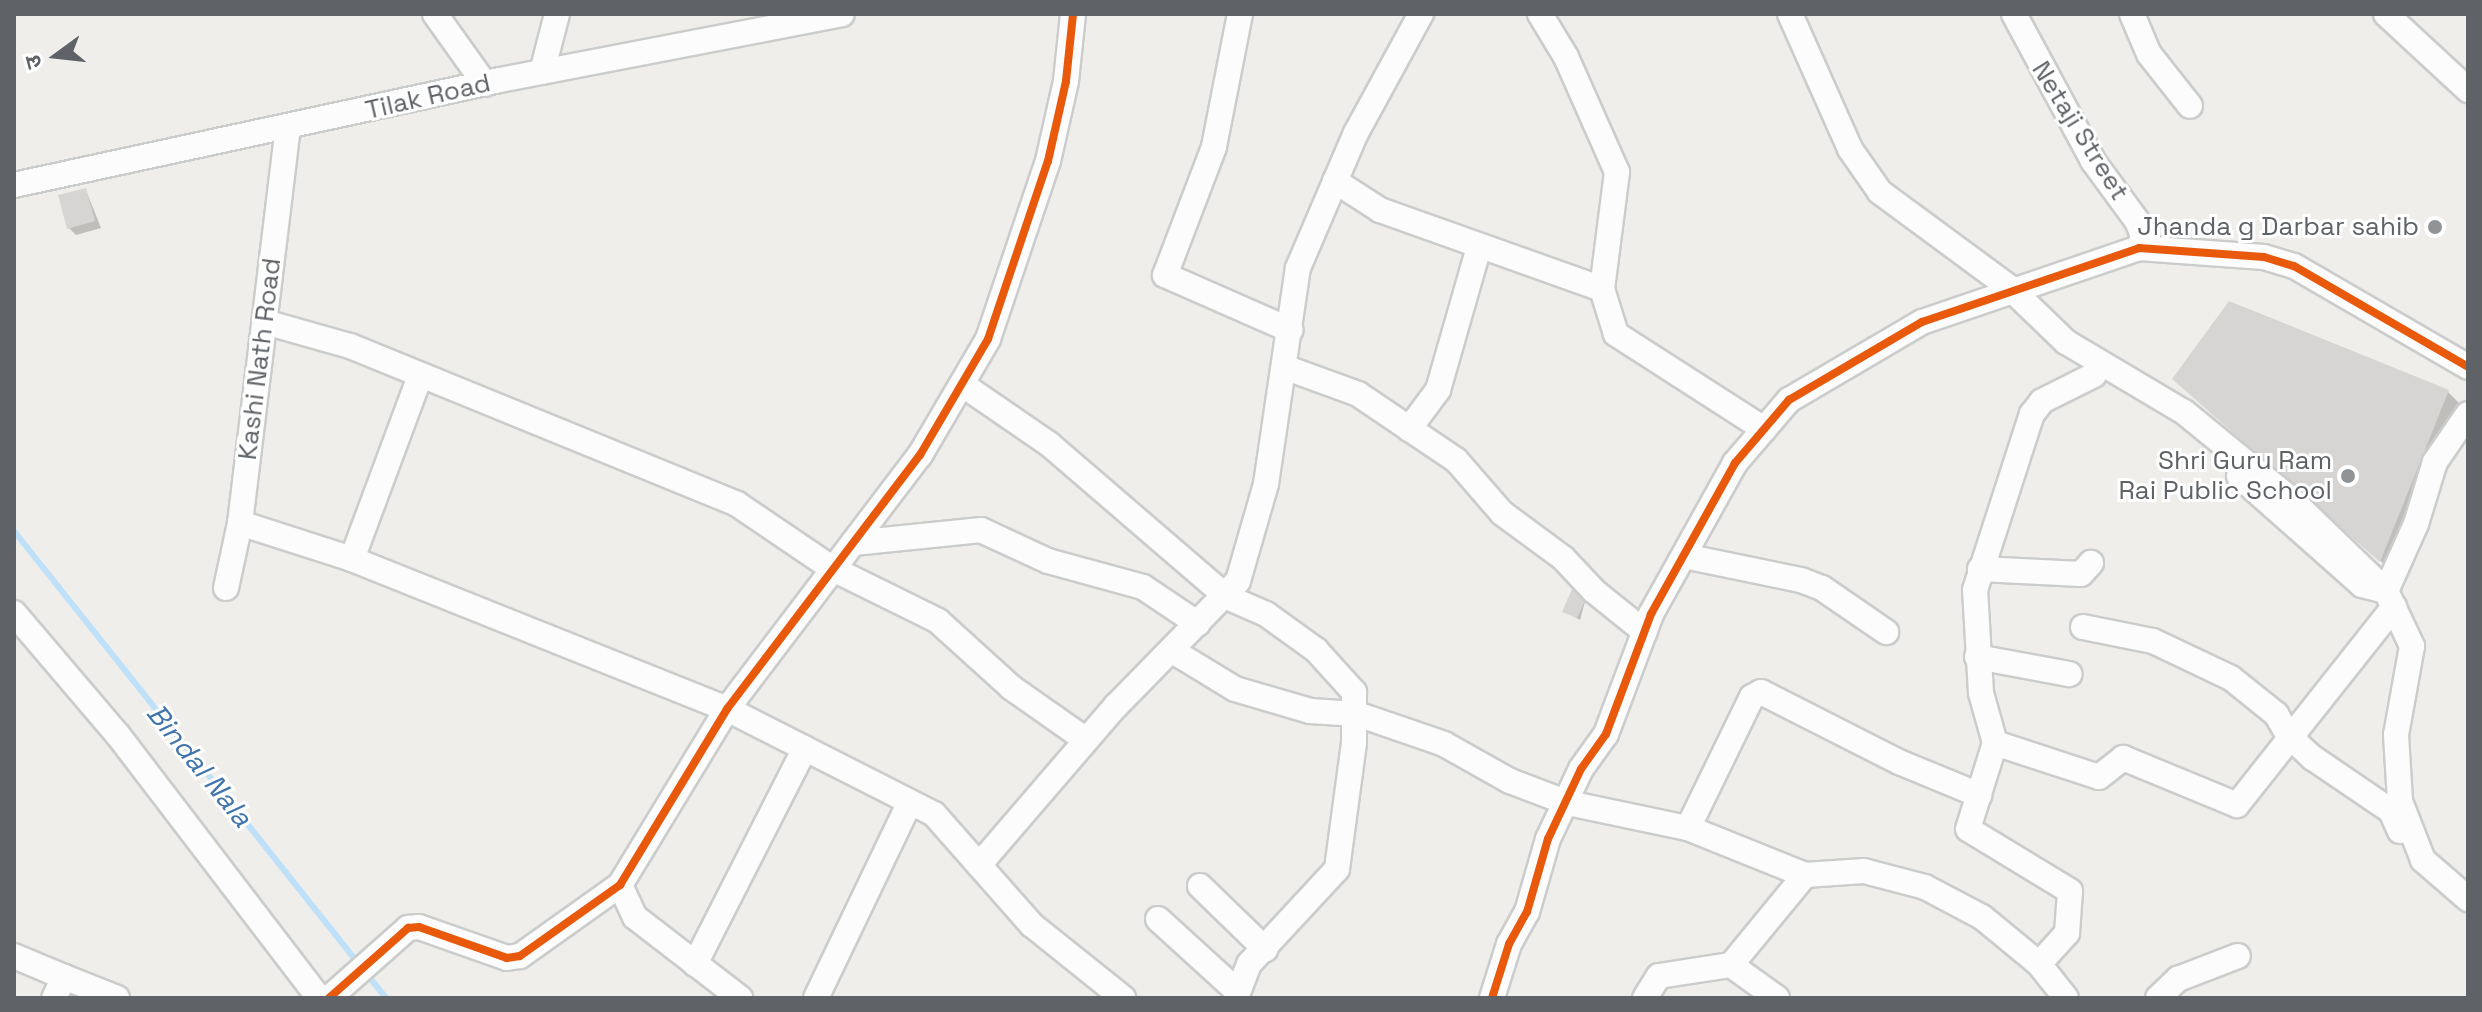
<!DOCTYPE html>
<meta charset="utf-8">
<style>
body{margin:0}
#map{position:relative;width:2482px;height:1012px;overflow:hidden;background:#efeeea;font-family:"Space Grotesk","Noto Sans Devanagari",sans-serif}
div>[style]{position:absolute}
.shadow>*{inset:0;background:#0003}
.stream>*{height:6px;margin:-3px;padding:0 3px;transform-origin:3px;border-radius:3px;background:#bfe0f9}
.building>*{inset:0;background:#d6d5d3}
.roads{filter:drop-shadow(2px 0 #cbcccc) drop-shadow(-2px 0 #cbcccc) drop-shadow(0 2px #cbcccc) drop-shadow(0 -2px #cbcccc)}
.minor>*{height:24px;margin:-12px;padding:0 12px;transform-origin:12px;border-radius:12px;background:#fdfcfc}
.cycleway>*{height:8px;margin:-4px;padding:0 4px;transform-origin:4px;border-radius:4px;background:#e8590c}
.dots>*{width:22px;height:22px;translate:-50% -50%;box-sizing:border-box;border:4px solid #fff;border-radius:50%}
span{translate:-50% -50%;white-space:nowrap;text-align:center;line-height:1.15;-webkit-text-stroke:6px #fff;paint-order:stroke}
.street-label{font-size:26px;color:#5f6368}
.poi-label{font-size:26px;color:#5f6368}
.right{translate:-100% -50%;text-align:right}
.water-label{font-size:28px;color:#4174aa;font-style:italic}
.frame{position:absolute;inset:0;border:16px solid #5f6368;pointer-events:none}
.north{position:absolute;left:16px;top:16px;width:80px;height:80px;-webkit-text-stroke:6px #fff;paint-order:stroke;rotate:255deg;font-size:22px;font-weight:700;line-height:32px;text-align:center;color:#5f6368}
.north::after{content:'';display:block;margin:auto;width:28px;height:36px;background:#5f6368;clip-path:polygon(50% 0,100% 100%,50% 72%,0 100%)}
</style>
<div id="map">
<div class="shadow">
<i style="clip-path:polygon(86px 190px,101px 228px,76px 235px,69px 228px)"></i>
<i style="clip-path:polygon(2186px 390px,2448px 392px,2459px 403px,2392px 571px)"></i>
<i style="clip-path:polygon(1586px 598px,1580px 620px,1565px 611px)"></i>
</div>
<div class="stream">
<i style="left:14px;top:531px;width:552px;rotate:51.47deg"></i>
<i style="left:365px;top:972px;width:33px;rotate:51deg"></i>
</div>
<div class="building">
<i style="clip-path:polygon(86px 188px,95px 221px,67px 229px,58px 195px)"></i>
<i style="clip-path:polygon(2229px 301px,2449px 390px,2380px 562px,2172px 379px)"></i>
<i style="clip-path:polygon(1572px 589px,1587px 596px,1577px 618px,1562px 612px)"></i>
</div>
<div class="roads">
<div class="minor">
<i style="left:435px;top:14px;width:86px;rotate:54.5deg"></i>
<i style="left:1240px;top:14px;width:136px;rotate:101.1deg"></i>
<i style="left:1214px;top:147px;width:137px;rotate:110.9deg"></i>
<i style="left:1165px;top:275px;width:137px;rotate:23.7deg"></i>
<i style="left:1540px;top:14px;width:50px;rotate:58.8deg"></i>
<i style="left:1566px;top:57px;width:126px;rotate:66.1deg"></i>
<i style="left:1617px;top:172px;width:118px;rotate:97.3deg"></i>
<i style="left:1602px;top:289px;width:47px;rotate:72.7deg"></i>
<i style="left:1616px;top:334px;width:176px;rotate:32.7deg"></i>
<i style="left:1790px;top:14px;width:148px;rotate:66deg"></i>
<i style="left:1850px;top:149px;width:52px;rotate:55.1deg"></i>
<i style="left:1880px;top:192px;width:162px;rotate:36.4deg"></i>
<i style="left:2010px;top:288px;width:78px;rotate:44deg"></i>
<i style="left:2066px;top:342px;width:137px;rotate:30.7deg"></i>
<i style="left:2184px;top:412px;width:139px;rotate:39.2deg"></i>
<i style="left:2292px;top:500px;width:131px;rotate:44.1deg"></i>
<i style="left:2386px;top:591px;width:61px;rotate:64.7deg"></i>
<i style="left:2412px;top:646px;width:90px;rotate:100.2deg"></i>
<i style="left:2396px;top:735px;width:66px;rotate:86.5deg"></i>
<i style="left:2400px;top:801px;width:63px;rotate:68.7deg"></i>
<i style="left:2423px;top:860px;width:60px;rotate:40.9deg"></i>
<i style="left:2014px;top:14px;width:167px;rotate:61.7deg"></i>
<i style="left:2093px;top:161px;width:74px;rotate:53.7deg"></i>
<i style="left:2137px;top:221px;width:16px;rotate:68deg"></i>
<i style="left:2143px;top:236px;width:13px;rotate:108deg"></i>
<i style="left:2132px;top:14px;width:43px;rotate:67deg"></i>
<i style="left:2149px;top:54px;width:66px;rotate:51.7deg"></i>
<i style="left:2386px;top:14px;width:112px;rotate:42.8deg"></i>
<i style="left:542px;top:72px;width:60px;rotate:-75.5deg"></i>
<i style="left:1335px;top:181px;width:54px;rotate:32.8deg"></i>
<i style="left:1380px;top:210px;width:236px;rotate:19.6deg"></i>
<i style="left:14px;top:185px;width:497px;rotate:-12.2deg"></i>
<i style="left:500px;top:80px;width:348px;rotate:-10.9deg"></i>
<i style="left:265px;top:322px;width:88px;rotate:15.8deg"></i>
<i style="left:350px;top:346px;width:418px;rotate:22.2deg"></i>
<i style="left:737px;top:504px;width:116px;rotate:34.1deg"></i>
<i style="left:833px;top:569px;width:117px;rotate:26.3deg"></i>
<i style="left:938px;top:621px;width:100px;rotate:42.2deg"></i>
<i style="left:1012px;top:688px;width:90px;rotate:35.1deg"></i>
<i style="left:1284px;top:367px;width:79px;rotate:20deg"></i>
<i style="left:1358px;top:394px;width:118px;rotate:34deg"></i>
<i style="left:1456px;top:460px;width:70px;rotate:49deg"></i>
<i style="left:1502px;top:513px;width:76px;rotate:36.4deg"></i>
<i style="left:1563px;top:558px;width:45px;rotate:46.8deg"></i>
<i style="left:1594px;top:591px;width:65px;rotate:38.8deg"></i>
<i style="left:963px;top:385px;width:104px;rotate:34.5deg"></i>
<i style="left:1049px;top:444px;width:235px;rotate:40.7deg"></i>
<i style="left:1227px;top:597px;width:43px;rotate:23.6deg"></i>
<i style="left:1266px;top:614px;width:62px;rotate:35.8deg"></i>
<i style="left:1316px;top:650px;width:57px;rotate:47.9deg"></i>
<i style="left:1354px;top:692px;width:51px;rotate:90deg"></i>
<i style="left:1354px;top:743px;width:127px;rotate:97.7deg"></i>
<i style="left:1337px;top:869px;width:129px;rotate:132.8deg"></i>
<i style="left:1249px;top:964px;width:36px;rotate:111deg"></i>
<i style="left:1409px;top:429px;width:49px;rotate:-53.4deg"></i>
<i style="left:1438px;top:390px;width:149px;rotate:-74deg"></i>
<i style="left:2239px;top:476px;width:164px;rotate:41.5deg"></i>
<i style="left:2362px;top:585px;width:25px;rotate:14deg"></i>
<i style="left:2386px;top:591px;width:73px;rotate:-65.9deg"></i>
<i style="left:2416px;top:524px;width:65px;rotate:-73deg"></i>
<i style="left:2435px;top:462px;width:58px;rotate:-55.5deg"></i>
<i style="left:240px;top:523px;width:118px;rotate:17.8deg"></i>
<i style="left:352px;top:559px;width:404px;rotate:21.8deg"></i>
<i style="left:727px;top:709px;width:232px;rotate:26.9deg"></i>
<i style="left:934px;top:814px;width:148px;rotate:48.6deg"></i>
<i style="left:1032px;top:925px;width:117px;rotate:38.7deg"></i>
<i style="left:853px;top:543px;width:129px;rotate:-5.8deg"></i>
<i style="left:981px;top:530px;width:74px;rotate:24.8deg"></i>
<i style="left:1048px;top:561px;width:98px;rotate:15.3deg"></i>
<i style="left:1143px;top:587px;width:66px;rotate:33.9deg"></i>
<i style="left:1684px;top:556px;width:119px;rotate:11.6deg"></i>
<i style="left:1801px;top:580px;width:22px;rotate:21deg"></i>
<i style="left:1822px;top:588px;width:78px;rotate:34.5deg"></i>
<i style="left:352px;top:559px;width:195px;rotate:-69.6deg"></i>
<i style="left:1980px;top:569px;width:101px;rotate:2.8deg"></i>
<i style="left:2081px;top:574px;width:15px;rotate:-48deg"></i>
<i style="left:226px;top:588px;width:66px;rotate:-77.8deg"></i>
<i style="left:240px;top:523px;width:397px;rotate:-83.1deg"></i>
<i style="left:14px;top:613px;width:160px;rotate:49.6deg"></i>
<i style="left:118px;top:735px;width:331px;rotate:52.6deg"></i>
<i style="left:2083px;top:627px;width:71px;rotate:11.3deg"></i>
<i style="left:2153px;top:641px;width:86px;rotate:25.4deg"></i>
<i style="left:2231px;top:678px;width:58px;rotate:38.7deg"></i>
<i style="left:2276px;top:714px;width:24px;rotate:60deg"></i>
<i style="left:2288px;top:735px;width:34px;rotate:43deg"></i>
<i style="left:2313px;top:758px;width:94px;rotate:34.2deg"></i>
<i style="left:2391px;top:811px;width:22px;rotate:66deg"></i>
<i style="left:1171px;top:650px;width:75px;rotate:31.4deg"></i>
<i style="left:1235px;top:689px;width:78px;rotate:16.3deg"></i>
<i style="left:1310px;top:711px;width:47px;rotate:3.7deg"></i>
<i style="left:1357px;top:714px;width:92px;rotate:19deg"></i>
<i style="left:1444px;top:744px;width:76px;rotate:29.3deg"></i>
<i style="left:1510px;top:781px;width:62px;rotate:20.8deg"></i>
<i style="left:1568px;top:803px;width:123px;rotate:11.8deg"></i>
<i style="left:1688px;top:828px;width:126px;rotate:21.9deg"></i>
<i style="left:1805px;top:875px;width:59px;rotate:-3.9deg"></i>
<i style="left:1864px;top:871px;width:63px;rotate:14.7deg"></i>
<i style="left:1925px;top:887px;width:64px;rotate:27.8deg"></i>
<i style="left:1982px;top:917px;width:74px;rotate:39.5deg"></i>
<i style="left:2039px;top:964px;width:43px;rotate:51.5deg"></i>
<i style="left:1977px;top:657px;width:94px;rotate:10.5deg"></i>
<i style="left:1995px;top:743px;width:109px;rotate:18.1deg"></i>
<i style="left:2099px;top:777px;width:31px;rotate:-38deg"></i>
<i style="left:2123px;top:758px;width:123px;rotate:22.4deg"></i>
<i style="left:2237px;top:805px;width:253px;rotate:-51.6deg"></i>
<i style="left:1688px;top:828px;width:146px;rotate:-64deg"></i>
<i style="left:1752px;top:697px;width:10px;rotate:-29deg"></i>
<i style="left:1761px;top:692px;width:155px;rotate:26.9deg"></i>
<i style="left:1899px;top:762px;width:87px;rotate:22.4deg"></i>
<i style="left:979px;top:865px;width:210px;rotate:-49.3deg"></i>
<i style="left:1116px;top:706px;width:175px;rotate:-45.7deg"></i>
<i style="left:1238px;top:581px;width:101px;rotate:-73.9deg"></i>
<i style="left:1266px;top:484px;width:218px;rotate:-81.6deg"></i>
<i style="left:1298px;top:268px;width:147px;rotate:-66.8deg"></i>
<i style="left:1356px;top:133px;width:136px;rotate:-61.4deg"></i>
<i style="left:620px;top:885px;width:35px;rotate:65deg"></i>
<i style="left:635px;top:917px;width:133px;rotate:37.6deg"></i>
<i style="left:1200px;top:886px;width:91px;rotate:44.1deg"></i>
<i style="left:1158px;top:919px;width:107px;rotate:42.3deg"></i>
<i style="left:14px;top:956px;width:54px;rotate:22.8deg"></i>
<i style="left:64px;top:977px;width:23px;rotate:115deg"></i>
<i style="left:695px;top:964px;width:242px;rotate:-63deg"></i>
<i style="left:2039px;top:964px;width:42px;rotate:-47.9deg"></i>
<i style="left:2067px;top:933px;width:42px;rotate:-85.9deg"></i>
<i style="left:2070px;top:891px;width:119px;rotate:-148.7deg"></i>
<i style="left:1968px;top:829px;width:90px;rotate:-72.6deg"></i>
<i style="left:1995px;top:743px;width:52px;rotate:-105.6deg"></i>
<i style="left:1981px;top:693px;width:103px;rotate:-93.3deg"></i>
<i style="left:1975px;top:590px;width:185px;rotate:-72.1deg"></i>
<i style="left:2032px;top:414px;width:16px;rotate:-52deg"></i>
<i style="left:2042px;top:401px;width:58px;rotate:-26.6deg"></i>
<i style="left:64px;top:977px;width:57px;rotate:21.6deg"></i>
<i style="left:329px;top:998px;width:106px;rotate:-41.5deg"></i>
<i style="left:408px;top:928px;width:11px;rotate:-5deg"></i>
<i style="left:419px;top:927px;width:93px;rotate:19.4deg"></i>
<i style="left:507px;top:958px;width:13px;rotate:-9deg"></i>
<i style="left:520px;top:956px;width:123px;rotate:-35.4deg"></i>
<i style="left:620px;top:885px;width:206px;rotate:-58.7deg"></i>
<i style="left:727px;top:709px;width:319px;rotate:-52.8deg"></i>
<i style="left:920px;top:455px;width:134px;rotate:-59.6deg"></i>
<i style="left:988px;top:339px;width:188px;rotate:-71.4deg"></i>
<i style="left:1048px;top:161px;width:82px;rotate:-77.3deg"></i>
<i style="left:1066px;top:81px;width:67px;rotate:-84deg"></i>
<i style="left:816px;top:998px;width:217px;rotate:-64.4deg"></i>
<i style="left:1492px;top:998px;width:57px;rotate:-72.5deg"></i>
<i style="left:1509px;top:944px;width:37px;rotate:-61deg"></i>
<i style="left:1527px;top:912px;width:76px;rotate:-74deg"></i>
<i style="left:1548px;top:839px;width:77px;rotate:-64.8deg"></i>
<i style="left:1581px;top:769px;width:43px;rotate:-54.5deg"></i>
<i style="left:1606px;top:734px;width:128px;rotate:-69.4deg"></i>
<i style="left:1651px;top:614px;width:173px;rotate:-60.9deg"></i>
<i style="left:1735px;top:463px;width:83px;rotate:-49.4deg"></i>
<i style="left:1789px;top:400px;width:154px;rotate:-30.4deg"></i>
<i style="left:1922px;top:322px;width:229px;rotate:-18.8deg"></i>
<i style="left:2139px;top:248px;width:125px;rotate:4.1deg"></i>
<i style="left:2264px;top:257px;width:31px;rotate:17deg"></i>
<i style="left:2294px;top:266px;width:201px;rotate:30.1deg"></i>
<i style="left:1645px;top:998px;width:26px;rotate:-58deg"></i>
<i style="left:1659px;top:976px;width:73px;rotate:-8.7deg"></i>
<i style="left:1777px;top:998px;width:57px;rotate:-144.3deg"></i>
<i style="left:1731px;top:965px;width:117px;rotate:-50.6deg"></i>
<i style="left:2158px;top:998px;width:28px;rotate:-44deg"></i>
<i style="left:2178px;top:979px;width:64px;rotate:-21deg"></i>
</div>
</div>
<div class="cycleway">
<i style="left:329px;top:998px;width:106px;rotate:-41.5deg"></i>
<i style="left:408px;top:928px;width:11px;rotate:-5deg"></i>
<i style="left:419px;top:927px;width:93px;rotate:19.4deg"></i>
<i style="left:507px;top:958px;width:13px;rotate:-9deg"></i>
<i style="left:520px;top:956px;width:123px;rotate:-35.4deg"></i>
<i style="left:620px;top:885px;width:206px;rotate:-58.7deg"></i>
<i style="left:727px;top:709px;width:319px;rotate:-52.8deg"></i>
<i style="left:920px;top:455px;width:134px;rotate:-59.6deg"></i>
<i style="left:988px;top:339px;width:188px;rotate:-71.4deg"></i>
<i style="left:1048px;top:161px;width:82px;rotate:-77.3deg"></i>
<i style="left:1066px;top:81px;width:67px;rotate:-84deg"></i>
<i style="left:1492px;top:998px;width:57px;rotate:-72.5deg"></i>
<i style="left:1509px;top:944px;width:37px;rotate:-61deg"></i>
<i style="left:1527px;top:912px;width:76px;rotate:-74deg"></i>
<i style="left:1548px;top:839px;width:77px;rotate:-64.8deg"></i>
<i style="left:1581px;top:769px;width:43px;rotate:-54.5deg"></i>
<i style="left:1606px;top:734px;width:128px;rotate:-69.4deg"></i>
<i style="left:1651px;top:614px;width:173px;rotate:-60.9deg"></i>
<i style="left:1735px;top:463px;width:83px;rotate:-49.4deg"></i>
<i style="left:1789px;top:400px;width:154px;rotate:-30.4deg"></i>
<i style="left:1922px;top:322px;width:229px;rotate:-18.8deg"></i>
<i style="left:2139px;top:248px;width:125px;rotate:4.1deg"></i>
<i style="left:2264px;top:257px;width:31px;rotate:17deg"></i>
<i style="left:2294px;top:266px;width:201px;rotate:30.1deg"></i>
</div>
<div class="dots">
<i style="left:2435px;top:227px;background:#919496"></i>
<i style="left:2348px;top:476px;background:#919496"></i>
</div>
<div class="street-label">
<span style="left:428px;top:97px;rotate:-13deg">Tilak Road</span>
<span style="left:2080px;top:131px;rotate:58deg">Netaji Street</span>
<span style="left:260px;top:359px;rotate:-83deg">Kashi Nath Road</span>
</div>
<div class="poi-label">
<span class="right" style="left:2419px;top:227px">Jhanda g Darbar sahib</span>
<span class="right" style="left:2332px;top:476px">Shri Guru Ram<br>Rai Public School</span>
</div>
<div class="water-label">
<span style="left:200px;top:765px;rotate:51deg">Bindal Nala</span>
</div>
<div class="frame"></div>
<div class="north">उ</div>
</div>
